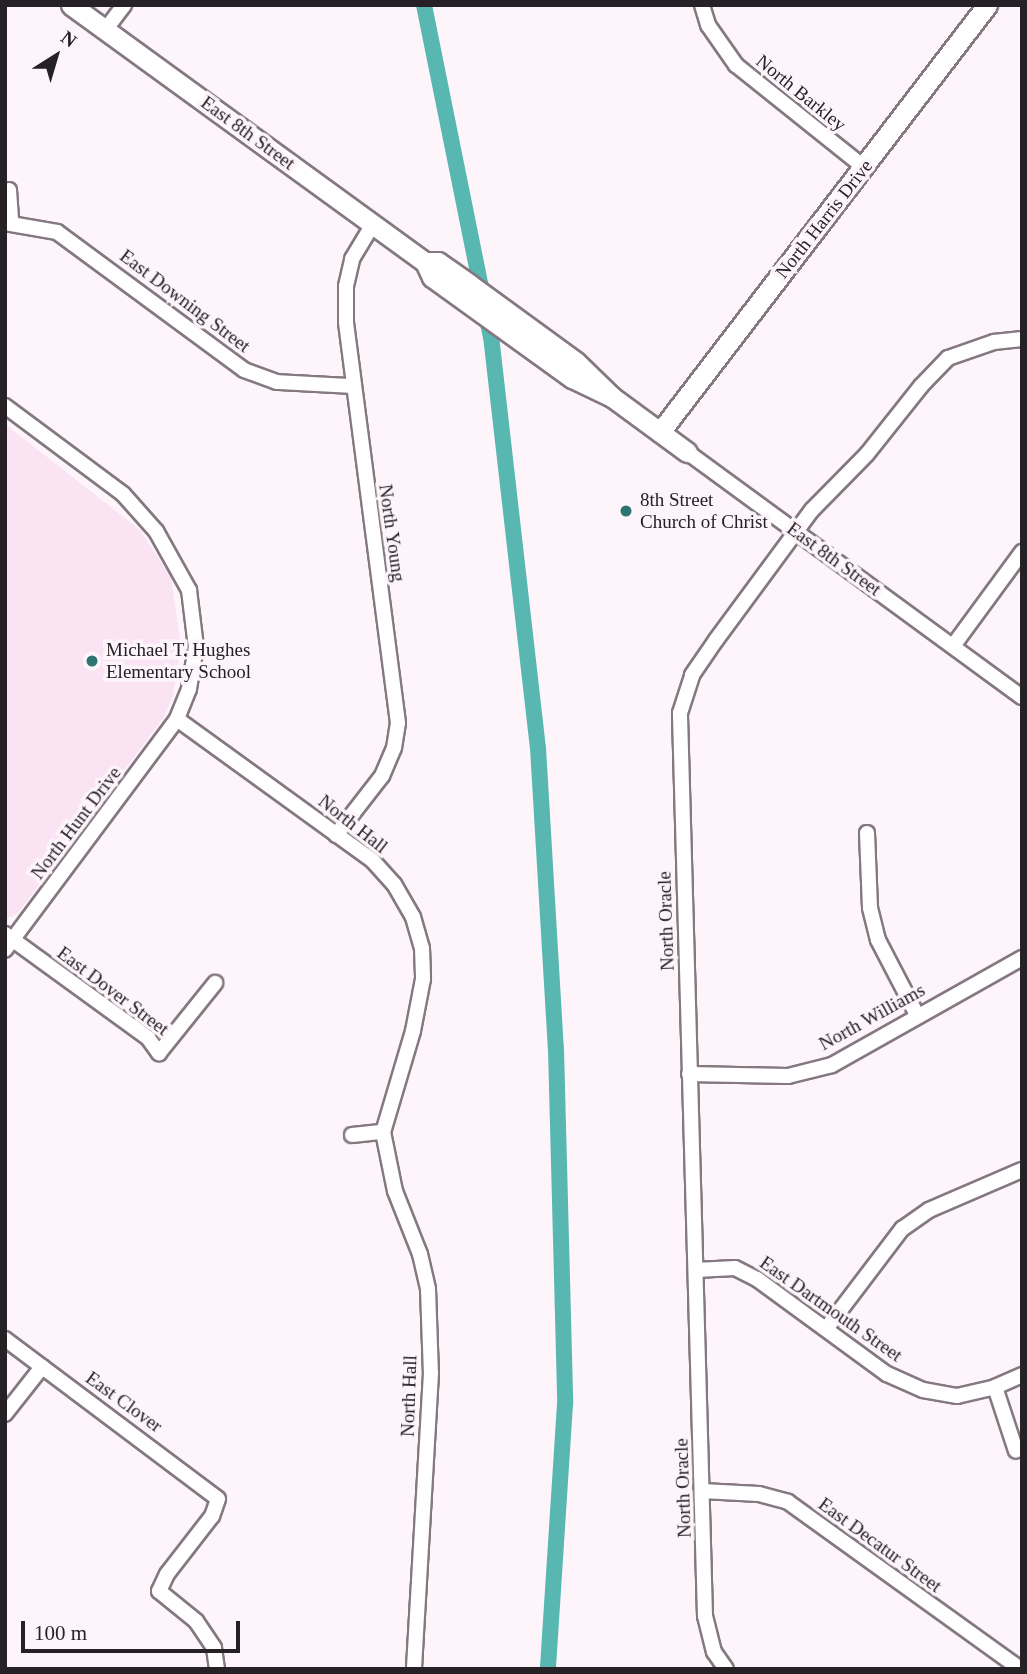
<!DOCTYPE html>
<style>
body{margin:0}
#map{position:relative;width:1027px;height:1674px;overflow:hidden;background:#fef5fb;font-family:"Times New Roman",serif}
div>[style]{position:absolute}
.built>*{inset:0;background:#fae3f2}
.canal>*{height:16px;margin:-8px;padding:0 8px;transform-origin:8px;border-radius:8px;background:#59b7b1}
.roads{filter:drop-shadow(2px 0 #857881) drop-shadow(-2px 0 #857881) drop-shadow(0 2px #857881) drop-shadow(0 -2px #857881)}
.street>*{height:14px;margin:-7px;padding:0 7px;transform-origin:7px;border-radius:7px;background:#fff}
.secondary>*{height:19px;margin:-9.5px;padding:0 9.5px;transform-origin:9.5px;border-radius:9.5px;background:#fff}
.dots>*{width:19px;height:19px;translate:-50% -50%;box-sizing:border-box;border:4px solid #fef5fb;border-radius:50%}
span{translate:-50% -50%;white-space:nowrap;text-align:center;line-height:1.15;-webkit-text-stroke:7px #fef5fb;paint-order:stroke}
.street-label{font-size:19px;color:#262124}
.poi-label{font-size:19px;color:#262124}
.left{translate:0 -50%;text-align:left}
.frame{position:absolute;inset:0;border:7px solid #262124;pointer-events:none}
.north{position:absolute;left:21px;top:21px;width:70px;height:70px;-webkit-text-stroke:5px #fef5fb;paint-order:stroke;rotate:37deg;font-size:19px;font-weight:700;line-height:28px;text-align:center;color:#262124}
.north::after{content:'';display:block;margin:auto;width:24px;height:32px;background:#262124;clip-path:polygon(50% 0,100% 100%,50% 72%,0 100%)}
.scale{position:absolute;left:21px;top:1621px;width:219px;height:32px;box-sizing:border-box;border:4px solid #262124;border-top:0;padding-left:9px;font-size:21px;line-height:24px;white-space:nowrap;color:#262124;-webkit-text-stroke:5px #fef5fb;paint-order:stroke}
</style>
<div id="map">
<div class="built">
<i style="clip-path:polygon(5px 424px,140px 530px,171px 577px,181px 647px,173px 696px,164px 717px,18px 913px,6px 919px)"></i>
</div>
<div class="canal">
<i style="left:424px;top:5px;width:338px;rotate:78.6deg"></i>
<i style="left:491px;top:336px;width:415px;rotate:83.5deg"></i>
<i style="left:538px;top:748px;width:302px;rotate:86.6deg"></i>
<i style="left:556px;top:1049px;width:355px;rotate:88.5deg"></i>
<i style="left:565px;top:1404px;width:266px;rotate:93.7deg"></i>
</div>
<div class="roads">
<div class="street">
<i style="left:702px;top:5px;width:21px;rotate:73deg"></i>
<i style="left:708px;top:25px;width:49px;rotate:55deg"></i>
<i style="left:736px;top:65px;width:164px;rotate:38.6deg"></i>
<i style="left:106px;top:29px;width:30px;rotate:-53deg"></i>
<i style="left:9px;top:190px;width:31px;rotate:86deg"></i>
<i style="left:5px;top:223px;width:53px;rotate:9.8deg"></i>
<i style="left:57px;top:232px;width:232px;rotate:36.4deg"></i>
<i style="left:244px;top:370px;width:35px;rotate:20deg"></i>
<i style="left:277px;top:382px;width:74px;rotate:3.1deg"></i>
<i style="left:5px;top:406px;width:147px;rotate:36.7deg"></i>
<i style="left:123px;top:494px;width:50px;rotate:48.3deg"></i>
<i style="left:156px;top:531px;width:68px;rotate:60.8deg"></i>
<i style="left:189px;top:590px;width:57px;rotate:83deg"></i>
<i style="left:196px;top:647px;width:43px;rotate:99.5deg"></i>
<i style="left:189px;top:689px;width:32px;rotate:112deg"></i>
<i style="left:177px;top:719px;width:288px;rotate:126.7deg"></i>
<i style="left:687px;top:452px;width:415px;rotate:36.2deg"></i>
<i style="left:953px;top:646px;width:117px;rotate:-53.7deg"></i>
<i style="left:177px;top:719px;width:242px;rotate:35.9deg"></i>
<i style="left:373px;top:861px;width:31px;rotate:48deg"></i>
<i style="left:394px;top:884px;width:38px;rotate:60deg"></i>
<i style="left:413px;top:917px;width:32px;rotate:74deg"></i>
<i style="left:422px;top:948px;width:31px;rotate:88deg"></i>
<i style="left:423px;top:979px;width:53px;rotate:100.9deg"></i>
<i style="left:413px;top:1031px;width:105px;rotate:106.5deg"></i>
<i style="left:383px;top:1132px;width:60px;rotate:78.5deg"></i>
<i style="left:395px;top:1191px;width:68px;rotate:68.4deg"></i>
<i style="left:420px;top:1254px;width:36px;rotate:77deg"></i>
<i style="left:428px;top:1289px;width:84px;rotate:88deg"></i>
<i style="left:431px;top:1373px;width:296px;rotate:93.3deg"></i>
<i style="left:867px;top:833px;width:75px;rotate:87.7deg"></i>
<i style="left:870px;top:908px;width:33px;rotate:76deg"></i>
<i style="left:878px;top:940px;width:82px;rotate:62.5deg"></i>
<i style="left:336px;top:835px;width:75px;rotate:-52.1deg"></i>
<i style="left:382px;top:776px;width:30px;rotate:-67deg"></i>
<i style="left:394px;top:748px;width:25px;rotate:-81deg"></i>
<i style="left:398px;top:723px;width:404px;rotate:-97.4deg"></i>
<i style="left:346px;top:322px;width:36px;rotate:-90deg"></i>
<i style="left:346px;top:286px;width:28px;rotate:-77deg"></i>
<i style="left:352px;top:259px;width:41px;rotate:-59deg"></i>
<i style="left:5px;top:934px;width:177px;rotate:36deg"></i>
<i style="left:148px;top:1038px;width:19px;rotate:54deg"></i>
<i style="left:159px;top:1053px;width:90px;rotate:-51.3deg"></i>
<i style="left:689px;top:1074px;width:99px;rotate:1.2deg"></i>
<i style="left:788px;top:1076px;width:45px;rotate:-14deg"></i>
<i style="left:832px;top:1065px;width:218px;rotate:-29.4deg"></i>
<i style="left:352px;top:1135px;width:31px;rotate:-6deg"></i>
<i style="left:696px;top:1270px;width:39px;rotate:-3deg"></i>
<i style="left:735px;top:1268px;width:25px;rotate:27deg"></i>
<i style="left:757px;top:1279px;width:161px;rotate:36.2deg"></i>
<i style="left:887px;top:1374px;width:39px;rotate:24deg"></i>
<i style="left:923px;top:1390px;width:35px;rotate:10deg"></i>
<i style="left:957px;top:1396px;width:39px;rotate:-13deg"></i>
<i style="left:995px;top:1387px;width:30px;rotate:-24deg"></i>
<i style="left:826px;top:1329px;width:126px;rotate:-52.8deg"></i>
<i style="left:902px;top:1229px;width:33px;rotate:-35deg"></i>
<i style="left:929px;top:1210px;width:101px;rotate:-23.3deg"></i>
<i style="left:5px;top:1339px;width:266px;rotate:36.9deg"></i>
<i style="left:218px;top:1499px;width:18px;rotate:109deg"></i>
<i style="left:212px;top:1516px;width:73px;rotate:127.8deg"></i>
<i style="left:167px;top:1574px;width:19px;rotate:115deg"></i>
<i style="left:159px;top:1591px;width:48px;rotate:39deg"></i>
<i style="left:196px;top:1621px;width:32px;rotate:56deg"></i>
<i style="left:214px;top:1648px;width:21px;rotate:82deg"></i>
<i style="left:995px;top:1387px;width:67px;rotate:71.8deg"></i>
<i style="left:5px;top:1414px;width:60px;rotate:-51.8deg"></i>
<i style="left:702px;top:1491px;width:57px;rotate:3deg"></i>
<i style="left:759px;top:1494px;width:30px;rotate:15deg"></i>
<i style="left:788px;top:1502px;width:286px;rotate:35.7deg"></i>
<i style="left:726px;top:1669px;width:21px;rotate:-125deg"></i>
<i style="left:714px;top:1652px;width:37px;rotate:-104deg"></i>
<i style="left:705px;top:1616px;width:903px;rotate:-91.59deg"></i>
<i style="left:680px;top:713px;width:40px;rotate:-72deg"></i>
<i style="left:692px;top:675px;width:42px;rotate:-55.6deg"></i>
<i style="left:716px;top:640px;width:162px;rotate:-53.6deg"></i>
<i style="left:812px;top:510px;width:78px;rotate:-45.5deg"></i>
<i style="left:867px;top:454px;width:87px;rotate:-51.5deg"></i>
<i style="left:921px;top:386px;width:39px;rotate:-46deg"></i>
<i style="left:948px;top:358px;width:49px;rotate:-19.2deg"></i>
<i style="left:994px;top:342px;width:28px;rotate:-6deg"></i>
</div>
<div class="secondary">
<i style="left:71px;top:5px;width:437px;rotate:36deg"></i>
<i style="left:425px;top:262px;width:17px;rotate:65deg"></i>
<i style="left:432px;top:277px;width:173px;rotate:35.8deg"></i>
<i style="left:572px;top:378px;width:44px;rotate:25.4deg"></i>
<i style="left:425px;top:262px;width:13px"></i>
<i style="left:438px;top:262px;width:38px;rotate:35deg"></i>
<i style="left:469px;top:284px;width:132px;rotate:36.1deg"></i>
<i style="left:576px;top:362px;width:50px;rotate:44.2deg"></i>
<i style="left:612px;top:397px;width:93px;rotate:36.3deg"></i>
<i style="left:660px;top:432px;width:538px;rotate:-52.55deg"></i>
</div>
</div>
<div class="dots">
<i style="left:626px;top:511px;background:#2c7571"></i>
<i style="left:92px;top:661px;background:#2c7571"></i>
</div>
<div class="street-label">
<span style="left:801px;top:93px;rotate:39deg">North Barkley</span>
<span style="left:248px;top:133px;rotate:36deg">East 8th Street</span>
<span style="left:824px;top:219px;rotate:-52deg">North Harris Drive</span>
<span style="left:185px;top:301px;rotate:37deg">East Downing Street</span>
<span style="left:392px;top:533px;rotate:82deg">North Young</span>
<span style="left:834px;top:559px;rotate:36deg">East 8th Street</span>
<span style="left:76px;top:823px;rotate:-53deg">North Hunt Drive</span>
<span style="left:353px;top:824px;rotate:38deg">North Hall</span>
<span style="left:666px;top:921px;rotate:-92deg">North Oracle</span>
<span style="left:113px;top:991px;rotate:37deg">East Dover Street</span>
<span style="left:872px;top:1017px;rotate:-29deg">North Williams</span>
<span style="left:831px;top:1309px;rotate:35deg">East Dartmouth Street</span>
<span style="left:409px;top:1396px;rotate:-88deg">North Hall</span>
<span style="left:124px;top:1402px;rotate:36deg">East Clover</span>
<span style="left:683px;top:1488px;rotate:-92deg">North Oracle</span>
<span style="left:880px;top:1545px;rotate:36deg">East Decatur Street</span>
</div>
<div class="poi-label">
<span class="left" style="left:640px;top:511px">8th Street<br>Church of Christ</span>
<span class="left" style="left:106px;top:661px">Michael T. Hughes<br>Elementary School</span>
</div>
<div class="frame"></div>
<div class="north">N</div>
<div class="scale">100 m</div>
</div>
